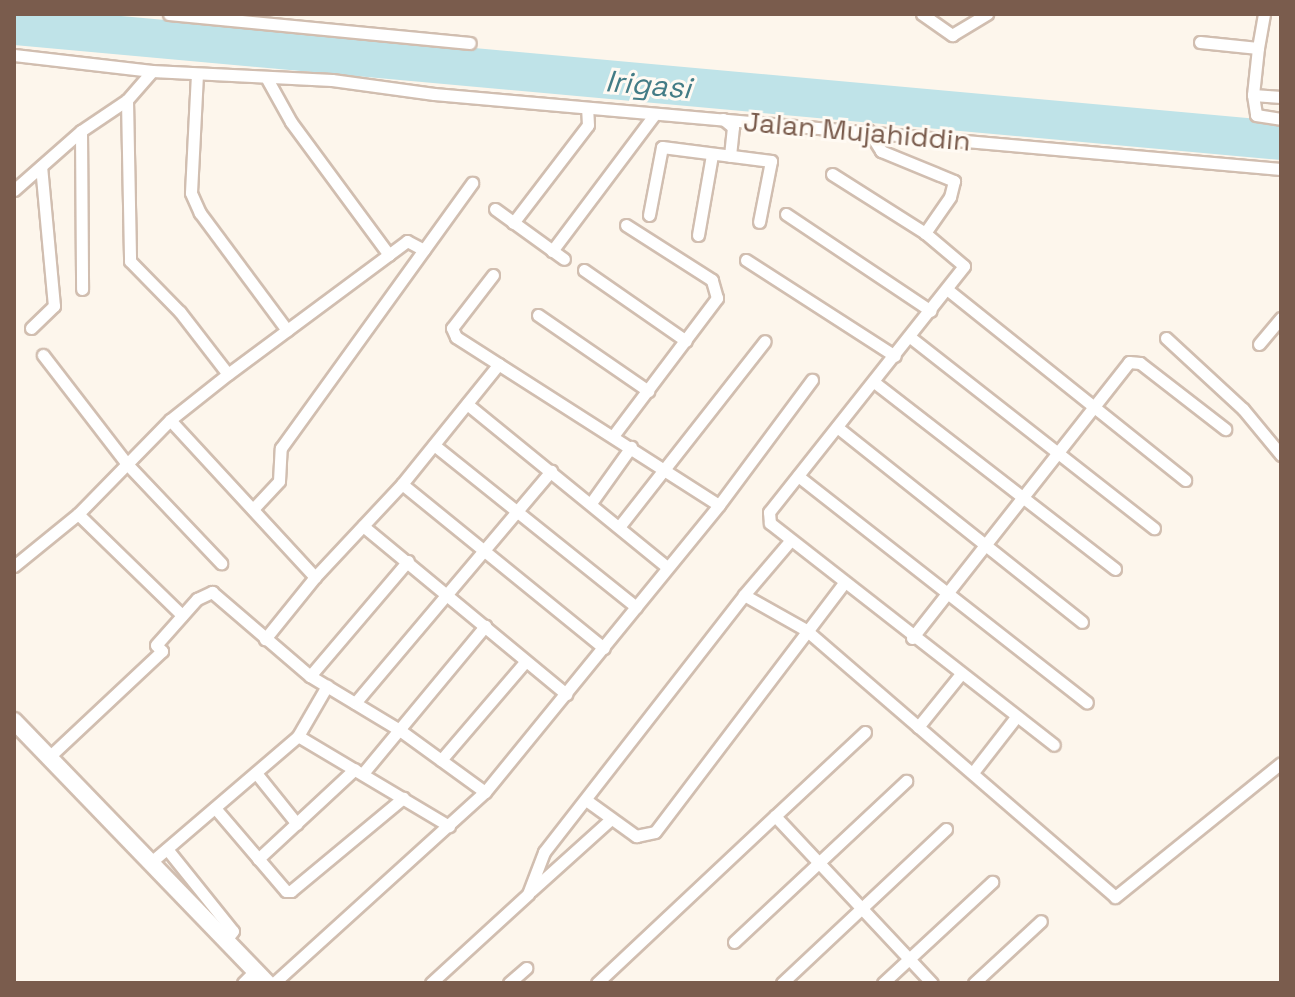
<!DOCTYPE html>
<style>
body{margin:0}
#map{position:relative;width:1295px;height:997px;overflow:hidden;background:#fdf6ec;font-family:"Space Grotesk",sans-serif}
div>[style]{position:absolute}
.water>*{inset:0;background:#bfe3e8}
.roads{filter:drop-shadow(2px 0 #d1beb0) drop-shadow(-2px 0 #d1beb0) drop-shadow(0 2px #d1beb0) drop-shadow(0 -2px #d1beb0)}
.street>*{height:11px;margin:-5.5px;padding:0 5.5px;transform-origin:5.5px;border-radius:5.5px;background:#fff}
.secondary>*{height:16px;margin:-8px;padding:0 8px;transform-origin:8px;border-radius:8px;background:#fff}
span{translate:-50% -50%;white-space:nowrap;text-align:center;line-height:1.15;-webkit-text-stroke:6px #fffaf3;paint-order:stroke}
.street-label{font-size:28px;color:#7a5c4d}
.water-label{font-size:30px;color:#437c86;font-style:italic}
.frame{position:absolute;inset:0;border:16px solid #7a5c4d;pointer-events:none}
</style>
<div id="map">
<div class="water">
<i style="clip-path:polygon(14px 14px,99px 14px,1281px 121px,1281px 160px,14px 45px)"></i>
</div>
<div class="roads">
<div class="street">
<i style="left:169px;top:14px;width:302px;rotate:5.5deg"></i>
<i style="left:922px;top:14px;width:37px;rotate:35deg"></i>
<i style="left:952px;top:35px;width:41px;rotate:-31deg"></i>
<i style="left:1200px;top:42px;width:58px;rotate:5.9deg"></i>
<i style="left:1258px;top:48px;width:35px;rotate:-80deg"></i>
<i style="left:1258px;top:48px;width:47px;rotate:96.1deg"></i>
<i style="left:1253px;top:95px;width:28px;rotate:4deg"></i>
<i style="left:14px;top:55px;width:139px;rotate:6.6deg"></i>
<i style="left:152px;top:71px;width:180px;rotate:2.9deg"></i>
<i style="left:332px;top:80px;width:103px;rotate:7.8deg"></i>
<i style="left:434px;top:94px;width:850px;rotate:5.06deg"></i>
<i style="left:197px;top:74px;width:119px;rotate:92.9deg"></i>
<i style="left:191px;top:193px;width:22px;rotate:66deg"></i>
<i style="left:200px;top:213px;width:146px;rotate:53.4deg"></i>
<i style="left:266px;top:77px;width:51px;rotate:60.9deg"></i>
<i style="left:291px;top:122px;width:165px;rotate:53.6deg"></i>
<i style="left:1253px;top:95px;width:20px;rotate:81deg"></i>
<i style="left:1256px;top:115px;width:25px;rotate:9deg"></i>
<i style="left:127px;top:100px;width:161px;rotate:88.9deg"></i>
<i style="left:130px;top:261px;width:71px;rotate:45.6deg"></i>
<i style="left:180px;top:312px;width:78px;rotate:52.3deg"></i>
<i style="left:723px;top:119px;width:13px;rotate:39deg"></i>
<i style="left:733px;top:127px;width:29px;rotate:96deg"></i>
<i style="left:868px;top:130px;width:25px;rotate:58deg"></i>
<i style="left:881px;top:151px;width:79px;rotate:22.3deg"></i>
<i style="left:954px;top:181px;width:16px;rotate:104deg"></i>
<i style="left:950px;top:197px;width:44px;rotate:124.8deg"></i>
<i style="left:925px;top:233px;width:51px;rotate:40.2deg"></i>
<i style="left:964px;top:266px;width:314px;rotate:128.4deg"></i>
<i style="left:769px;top:512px;width:11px;rotate:85deg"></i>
<i style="left:770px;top:523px;width:360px;rotate:38deg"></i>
<i style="left:81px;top:131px;width:158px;rotate:89.6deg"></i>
<i style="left:832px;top:174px;width:110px;rotate:32.4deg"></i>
<i style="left:14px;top:190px;width:89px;rotate:-41.4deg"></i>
<i style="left:81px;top:131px;width:55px;rotate:-34deg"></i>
<i style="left:127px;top:100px;width:38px;rotate:-49deg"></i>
<i style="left:495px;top:209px;width:85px;rotate:35.9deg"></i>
<i style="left:786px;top:214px;width:174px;rotate:33.8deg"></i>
<i style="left:649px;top:215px;width:69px;rotate:-79.2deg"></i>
<i style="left:662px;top:147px;width:110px;rotate:7.3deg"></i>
<i style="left:771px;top:161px;width:62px;rotate:101.1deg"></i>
<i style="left:513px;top:223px;width:123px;rotate:-52.6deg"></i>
<i style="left:588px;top:125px;width:17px;rotate:-93deg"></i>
<i style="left:698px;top:235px;width:81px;rotate:-80.1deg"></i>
<i style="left:552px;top:251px;width:171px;rotate:-53.1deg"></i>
<i style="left:746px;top:260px;width:177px;rotate:32.8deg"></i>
<i style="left:584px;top:270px;width:124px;rotate:34.8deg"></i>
<i style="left:493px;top:275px;width:67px;rotate:127.7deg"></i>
<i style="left:452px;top:328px;width:10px;rotate:66deg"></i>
<i style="left:456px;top:337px;width:312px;rotate:32.6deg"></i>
<i style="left:948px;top:290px;width:304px;rotate:38.7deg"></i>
<i style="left:538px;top:315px;width:134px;rotate:34.6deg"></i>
<i style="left:31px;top:328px;width:32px;rotate:-44deg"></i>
<i style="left:54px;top:306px;width:140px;rotate:-95.3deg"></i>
<i style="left:910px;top:337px;width:310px;rotate:38.1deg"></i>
<i style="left:1166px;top:338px;width:105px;rotate:42.7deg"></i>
<i style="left:1243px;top:409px;width:60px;rotate:50.4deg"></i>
<i style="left:1259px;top:344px;width:34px;rotate:-50deg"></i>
<i style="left:43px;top:355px;width:138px;rotate:52.4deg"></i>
<i style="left:127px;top:464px;width:137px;rotate:46.5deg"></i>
<i style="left:874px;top:382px;width:305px;rotate:37.8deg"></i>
<i style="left:467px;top:404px;width:258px;rotate:39.2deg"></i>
<i style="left:170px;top:420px;width:214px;rotate:47.3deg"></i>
<i style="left:315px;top:577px;width:80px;rotate:128.9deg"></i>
<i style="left:837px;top:427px;width:313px;rotate:38.5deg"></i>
<i style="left:613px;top:436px;width:173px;rotate:-53deg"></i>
<i style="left:717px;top:298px;width:19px;rotate:-106deg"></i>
<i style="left:712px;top:280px;width:102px;rotate:-147.4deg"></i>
<i style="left:434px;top:445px;width:259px;rotate:38.7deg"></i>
<i style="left:798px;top:476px;width:367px;rotate:38.1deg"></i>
<i style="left:402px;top:484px;width:260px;rotate:39.1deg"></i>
<i style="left:591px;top:503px;width:69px;rotate:-54.5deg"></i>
<i style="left:253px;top:509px;width:38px;rotate:-47deg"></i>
<i style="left:279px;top:481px;width:33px;rotate:-87deg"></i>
<i style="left:281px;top:448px;width:327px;rotate:-54.2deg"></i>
<i style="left:78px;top:514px;width:145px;rotate:44.2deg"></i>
<i style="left:363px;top:526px;width:264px;rotate:39.6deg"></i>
<i style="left:619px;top:527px;width:236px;rotate:-51.9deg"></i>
<i style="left:14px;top:566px;width:82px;rotate:-39.1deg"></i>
<i style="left:78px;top:514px;width:132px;rotate:-45.6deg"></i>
<i style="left:170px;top:420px;width:74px;rotate:-38.4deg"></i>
<i style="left:228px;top:374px;width:223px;rotate:-36.6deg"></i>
<i style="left:407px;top:241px;width:19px;rotate:28deg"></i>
<i style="left:315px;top:577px;width:127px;rotate:-46.9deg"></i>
<i style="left:402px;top:484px;width:154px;rotate:-51.1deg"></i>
<i style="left:744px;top:595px;width:71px;rotate:-49.6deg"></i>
<i style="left:912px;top:638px;width:351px;rotate:-51.8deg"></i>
<i style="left:1129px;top:362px;width:11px;rotate:5deg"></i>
<i style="left:1140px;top:363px;width:108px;rotate:37.8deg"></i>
<i style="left:310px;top:676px;width:151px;rotate:-49.6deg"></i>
<i style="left:355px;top:703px;width:304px;rotate:-49.8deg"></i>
<i style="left:918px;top:727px;width:67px;rotate:-51.1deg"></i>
<i style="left:298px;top:736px;width:176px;rotate:30.8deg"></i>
<i style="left:49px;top:757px;width:155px;rotate:-43.2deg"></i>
<i style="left:162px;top:651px;width:8px;rotate:-135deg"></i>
<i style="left:156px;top:645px;width:62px;rotate:-48.3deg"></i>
<i style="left:197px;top:599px;width:17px;rotate:-25deg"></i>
<i style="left:212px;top:592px;width:129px;rotate:40.6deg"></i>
<i style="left:310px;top:676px;width:106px;rotate:31.1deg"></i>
<i style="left:401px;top:731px;width:104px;rotate:36deg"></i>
<i style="left:441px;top:760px;width:130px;rotate:-49.4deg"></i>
<i style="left:974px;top:771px;width:68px;rotate:-52.1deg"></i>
<i style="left:364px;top:772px;width:190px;rotate:-50.3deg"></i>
<i style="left:256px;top:773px;width:65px;rotate:51.2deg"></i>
<i style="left:586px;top:800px;width:62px;rotate:35.8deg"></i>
<i style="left:636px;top:836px;width:19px;rotate:-12deg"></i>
<i style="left:655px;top:832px;width:313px;rotate:-52.8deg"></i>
<i style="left:215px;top:808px;width:109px;rotate:49.5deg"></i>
<i style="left:286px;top:891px;width:5px"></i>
<i style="left:291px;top:891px;width:146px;rotate:-39.7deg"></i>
<i style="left:775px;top:816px;width:123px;rotate:-43deg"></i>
<i style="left:167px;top:849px;width:105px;rotate:51.2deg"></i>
<i style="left:233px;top:931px;width:13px;rotate:129deg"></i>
<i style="left:258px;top:859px;width:132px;rotate:-42.9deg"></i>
<i style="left:150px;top:863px;width:195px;rotate:-40.6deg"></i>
<i style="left:298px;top:736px;width:58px;rotate:-59.9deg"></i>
<i style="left:531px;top:891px;width:108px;rotate:-42deg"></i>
<i style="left:734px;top:942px;width:236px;rotate:-43.1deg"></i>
<i style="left:243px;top:983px;width:17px;rotate:-45deg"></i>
<i style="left:274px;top:983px;width:285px;rotate:-42.2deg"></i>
<i style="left:485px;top:792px;width:370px;rotate:-50.8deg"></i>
<i style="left:719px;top:505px;width:156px;rotate:-53.4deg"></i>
<i style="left:431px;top:983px;width:132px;rotate:-42.5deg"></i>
<i style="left:528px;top:894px;width:45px;rotate:-69.1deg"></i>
<i style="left:544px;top:852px;width:326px;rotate:-52.1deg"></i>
<i style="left:744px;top:595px;width:71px;rotate:29.4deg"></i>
<i style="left:806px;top:630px;width:408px;rotate:40.8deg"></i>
<i style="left:1115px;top:897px;width:213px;rotate:-38.9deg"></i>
<i style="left:509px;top:983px;width:23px;rotate:-41deg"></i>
<i style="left:597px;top:983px;width:244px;rotate:-43.2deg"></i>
<i style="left:775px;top:816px;width:229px;rotate:46.8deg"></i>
<i style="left:782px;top:983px;width:225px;rotate:-43.2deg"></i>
<i style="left:883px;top:983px;width:149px;rotate:-42.8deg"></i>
<i style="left:974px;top:983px;width:91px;rotate:-42.8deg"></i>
</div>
<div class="secondary">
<i style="left:14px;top:721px;width:364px;rotate:46deg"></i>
</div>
</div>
<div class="street-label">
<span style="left:857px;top:131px;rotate:5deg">Jalan Mujahiddin</span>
</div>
<div class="water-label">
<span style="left:648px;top:85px;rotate:5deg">Irigasi</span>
</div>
<div class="frame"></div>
</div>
